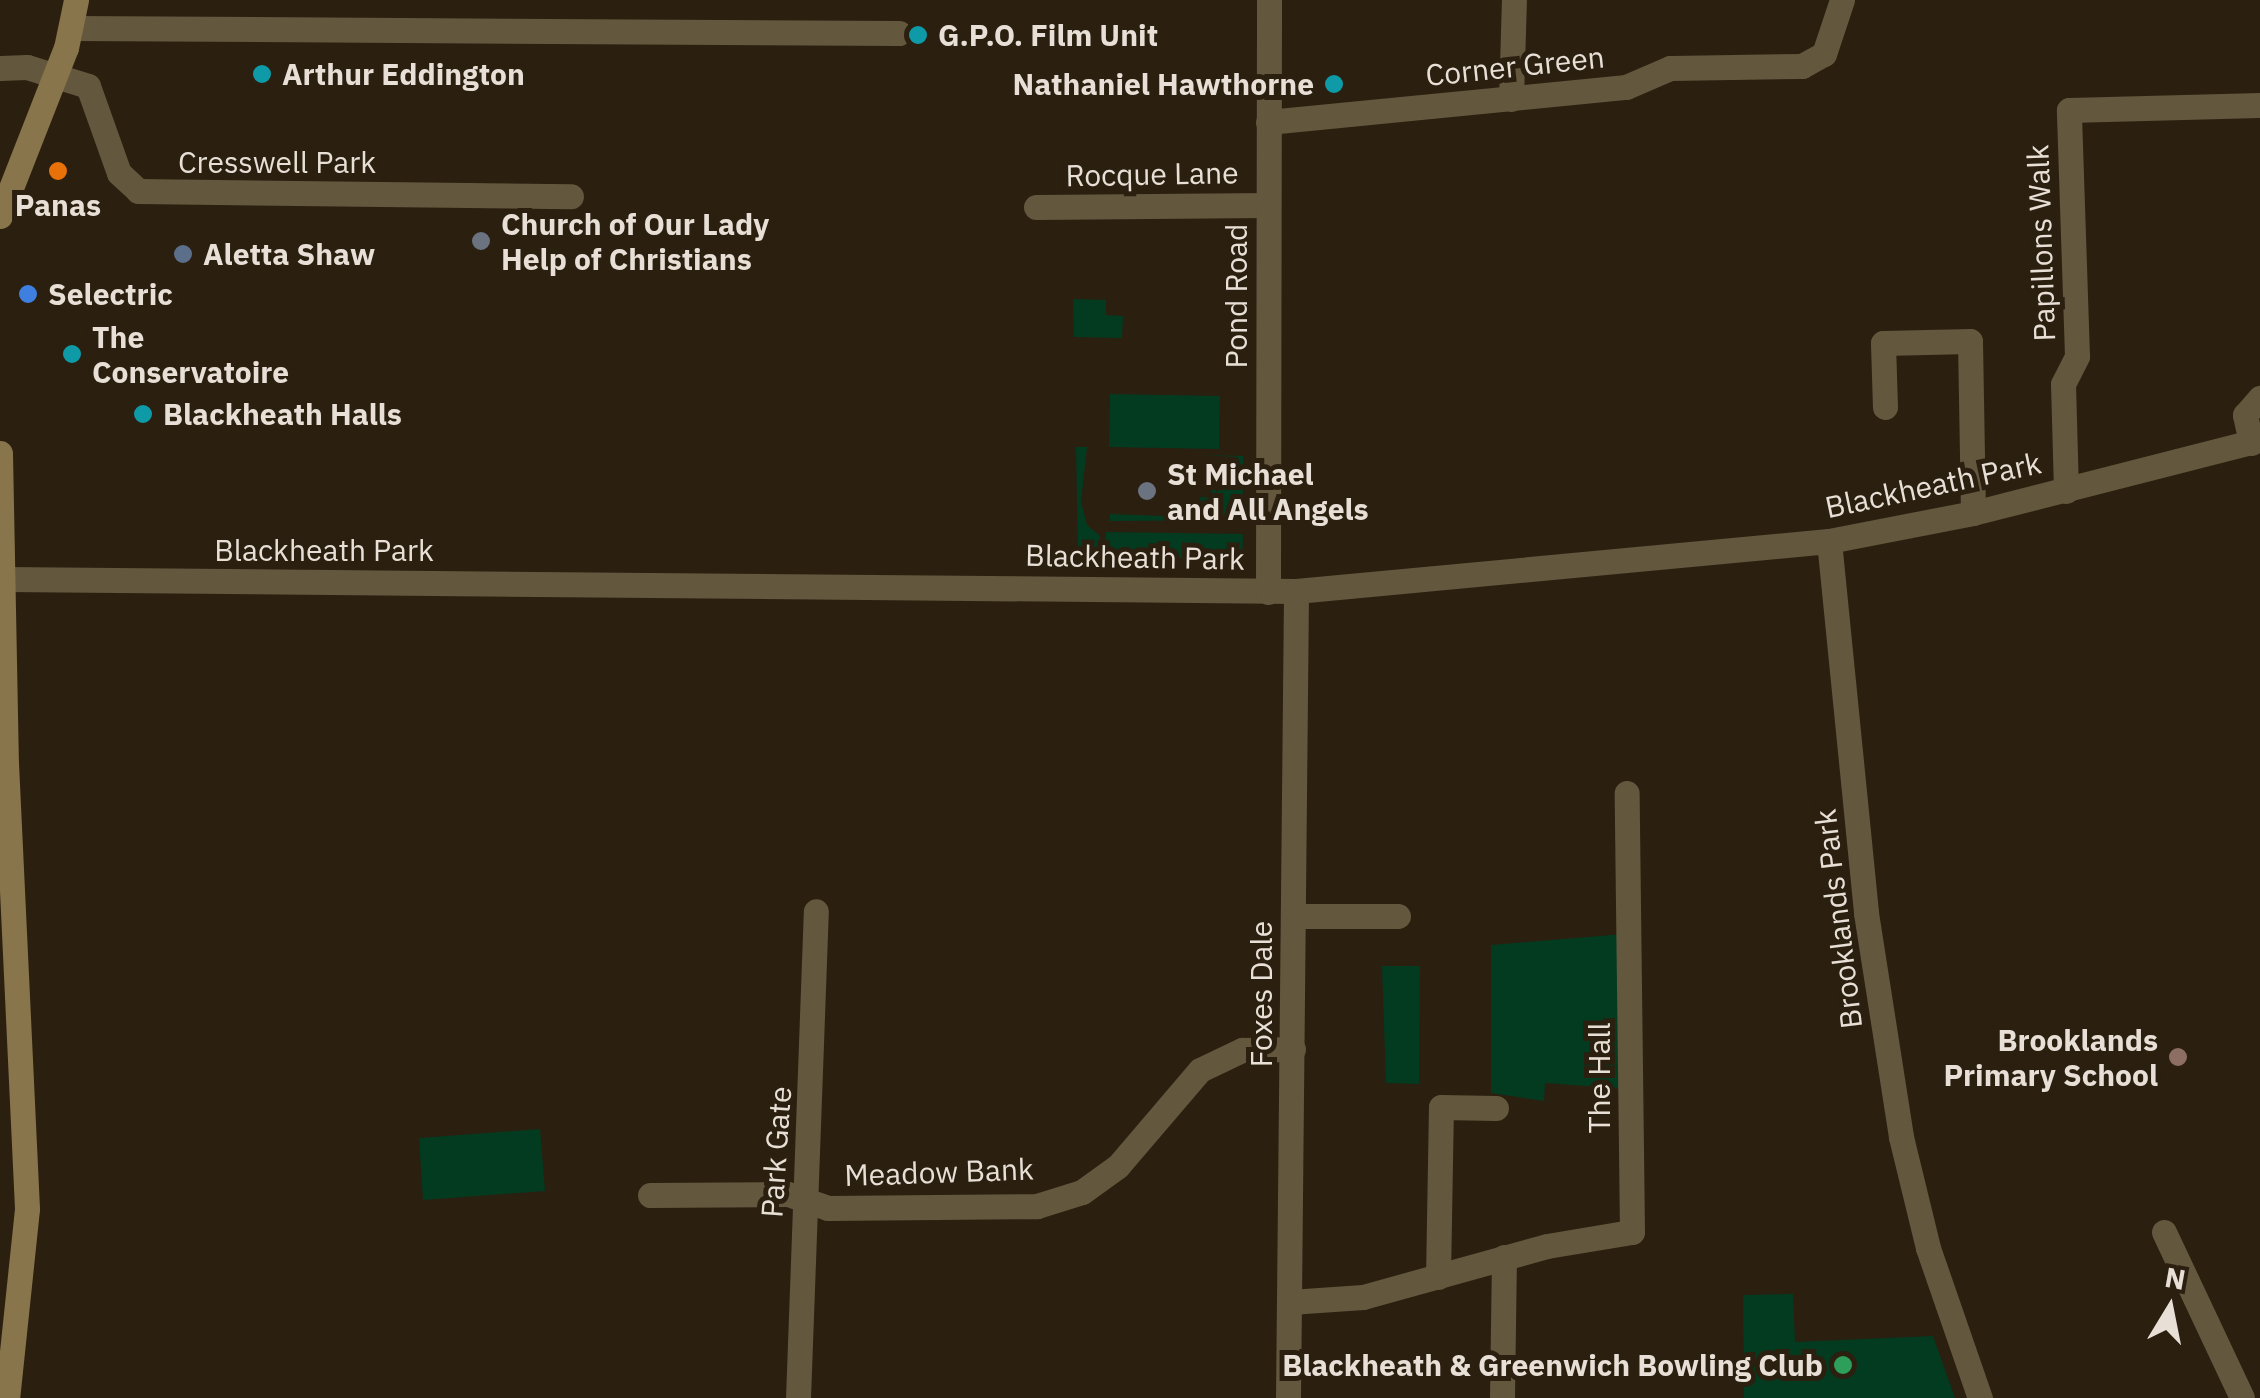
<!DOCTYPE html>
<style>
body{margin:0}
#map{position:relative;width:2260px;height:1398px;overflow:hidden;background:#2b1f10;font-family:"IBM Plex Sans",sans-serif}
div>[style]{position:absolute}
.green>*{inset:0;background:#033b21}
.minor>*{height:25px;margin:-12.5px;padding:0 12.5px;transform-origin:12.5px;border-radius:12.5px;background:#63573d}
.secondary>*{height:25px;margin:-12.5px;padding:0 12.5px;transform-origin:12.5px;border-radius:12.5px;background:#88754b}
.dots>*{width:28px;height:28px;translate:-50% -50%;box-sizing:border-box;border:5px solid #2b1f10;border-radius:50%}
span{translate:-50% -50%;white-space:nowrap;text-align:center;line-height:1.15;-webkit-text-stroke:10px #2b1f10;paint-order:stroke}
.poi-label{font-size:30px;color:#e8e0d6;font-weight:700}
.left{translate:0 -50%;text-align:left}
.right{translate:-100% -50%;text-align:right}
.street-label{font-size:30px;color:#e8e0d6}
.north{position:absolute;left:2120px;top:1258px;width:100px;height:100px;-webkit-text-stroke:8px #2b1f10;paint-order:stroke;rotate:10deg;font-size:28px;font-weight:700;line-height:40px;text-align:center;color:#e8e0d6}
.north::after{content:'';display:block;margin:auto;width:35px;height:45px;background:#e8e0d6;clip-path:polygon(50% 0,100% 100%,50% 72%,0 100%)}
</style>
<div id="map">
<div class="green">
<i style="clip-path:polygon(1073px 299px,1106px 300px,1106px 315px,1123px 316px,1122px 338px,1074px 337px)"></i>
<i style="clip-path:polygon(1110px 394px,1220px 396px,1219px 449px,1109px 447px)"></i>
<i style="clip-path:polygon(1076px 447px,1087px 447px,1081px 502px,1087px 525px,1100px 536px,1100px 557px,1078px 557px)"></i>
<i style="clip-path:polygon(1201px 455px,1243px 456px,1243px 520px,1110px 521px,1110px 514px,1192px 517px,1193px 502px,1202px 503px,1199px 497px,1213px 498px,1210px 483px,1239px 485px,1238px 457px)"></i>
<i style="clip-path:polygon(1106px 532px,1243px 534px,1242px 559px,1106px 557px)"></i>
<i style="clip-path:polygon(1624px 934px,1626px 1089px,1545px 1083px,1544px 1101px,1491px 1093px,1491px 945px)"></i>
<i style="clip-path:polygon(1382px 966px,1420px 966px,1419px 1084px,1386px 1083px)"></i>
<i style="clip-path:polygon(540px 1129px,545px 1191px,423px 1200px,419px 1138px)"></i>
<i style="clip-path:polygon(1793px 1294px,1795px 1342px,1933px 1336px,1955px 1398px,1744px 1398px,1743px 1295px)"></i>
</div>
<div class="minor">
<i style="left:72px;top:28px;width:827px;rotate:0.35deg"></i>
<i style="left:0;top:68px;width:27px;rotate:-2deg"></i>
<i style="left:27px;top:67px;width:64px;rotate:17.3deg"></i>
<i style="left:88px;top:86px;width:92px;rotate:70.4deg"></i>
<i style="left:119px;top:173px;width:26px;rotate:43deg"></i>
<i style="left:138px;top:191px;width:433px;rotate:0.7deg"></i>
<i style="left:1511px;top:99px;width:99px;rotate:-88.3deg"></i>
<i style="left:1268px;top:122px;width:360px;rotate:-5.6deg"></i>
<i style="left:1626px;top:87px;width:48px;rotate:-23.4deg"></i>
<i style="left:1670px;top:68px;width:132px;rotate:-0.9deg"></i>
<i style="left:1802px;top:66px;width:25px;rotate:-29deg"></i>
<i style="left:1824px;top:54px;width:57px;rotate:-71.6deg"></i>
<i style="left:1036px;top:207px;width:232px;rotate:-0.5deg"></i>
<i style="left:1885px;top:407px;width:64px;rotate:-91.8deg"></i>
<i style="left:1883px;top:343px;width:87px;rotate:-1.3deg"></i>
<i style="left:1970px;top:341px;width:172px;rotate:89deg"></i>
<i style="left:2251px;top:443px;width:29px;rotate:-102deg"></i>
<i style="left:2245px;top:415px;width:23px;rotate:-49deg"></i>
<i style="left:2066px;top:491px;width:107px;rotate:-91.6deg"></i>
<i style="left:2063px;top:384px;width:31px;rotate:-63deg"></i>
<i style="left:2077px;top:356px;width:246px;rotate:-91.9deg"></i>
<i style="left:2069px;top:110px;width:191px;rotate:-1.5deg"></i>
<i style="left:1829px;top:541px;width:374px;rotate:84.3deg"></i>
<i style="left:1866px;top:913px;width:227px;rotate:81.1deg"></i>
<i style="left:1901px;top:1137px;width:114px;rotate:76.3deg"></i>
<i style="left:1928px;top:1248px;width:159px;rotate:70.9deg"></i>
<i style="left:4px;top:579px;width:1292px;rotate:0.53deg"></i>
<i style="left:1296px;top:591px;width:535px;rotate:-5.36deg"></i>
<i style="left:1829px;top:541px;width:147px;rotate:-11deg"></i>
<i style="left:1973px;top:513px;width:296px;rotate:-14.3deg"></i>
<i style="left:1268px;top:592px;width:592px;rotate:-89.9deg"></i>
<i style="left:1294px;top:916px;width:104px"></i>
<i style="left:650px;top:1195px;width:138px;rotate:-0.4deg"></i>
<i style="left:788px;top:1194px;width:42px;rotate:19.3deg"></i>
<i style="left:828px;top:1208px;width:209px;rotate:-0.5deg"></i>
<i style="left:1037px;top:1206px;width:47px;rotate:-17.3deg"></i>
<i style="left:1082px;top:1192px;width:44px;rotate:-35.8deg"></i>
<i style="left:1118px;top:1166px;width:126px;rotate:-49.5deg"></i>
<i style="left:1200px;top:1070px;width:47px;rotate:-25.5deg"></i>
<i style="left:1242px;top:1050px;width:51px;rotate:-1.1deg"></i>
<i style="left:2164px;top:1232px;width:183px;rotate:64.8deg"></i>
<i style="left:1438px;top:1277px;width:170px;rotate:-89deg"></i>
<i style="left:1441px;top:1107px;width:55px;rotate:1deg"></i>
<i style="left:1290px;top:1302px;width:73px;rotate:-3.9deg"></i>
<i style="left:1363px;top:1297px;width:191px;rotate:-15.5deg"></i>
<i style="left:1547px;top:1246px;width:86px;rotate:-9.4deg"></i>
<i style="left:1632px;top:1232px;width:439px;rotate:-90.7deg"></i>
<i style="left:798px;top:1398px;width:487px;rotate:-87.9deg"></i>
<i style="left:1288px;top:1398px;width:807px;rotate:-89.43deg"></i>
<i style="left:1502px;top:1398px;width:141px;rotate:-89.2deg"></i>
</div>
<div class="secondary">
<i style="left:0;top:216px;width:180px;rotate:-68.6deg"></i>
<i style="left:66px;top:48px;width:49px;rotate:-78.2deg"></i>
<i style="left:0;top:453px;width:310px;rotate:88.9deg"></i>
<i style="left:6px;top:763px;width:446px;rotate:87.3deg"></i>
<i style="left:27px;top:1209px;width:190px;rotate:96deg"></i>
</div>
<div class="dots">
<i style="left:918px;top:35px;background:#0f9aa8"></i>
<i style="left:262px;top:74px;background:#0f9aa8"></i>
<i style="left:1334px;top:84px;background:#0f9aa8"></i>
<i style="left:58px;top:171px;background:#e8710a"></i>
<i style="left:481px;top:241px;background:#6b7280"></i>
<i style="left:183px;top:254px;background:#5c6f8a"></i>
<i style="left:28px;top:294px;background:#3f7fe0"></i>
<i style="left:72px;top:354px;background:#0f9aa8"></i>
<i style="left:143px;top:414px;background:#0f9aa8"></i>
<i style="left:1147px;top:491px;background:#6b7280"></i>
<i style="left:2178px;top:1057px;background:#8d6e63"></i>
<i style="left:1843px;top:1365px;background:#2e9e5b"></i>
</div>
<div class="poi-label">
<span class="left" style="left:938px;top:35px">G.P.O. Film Unit</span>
<span class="left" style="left:282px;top:74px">Arthur Eddington</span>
<span class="right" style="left:1314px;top:84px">Nathaniel Hawthorne</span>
<span style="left:58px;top:205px">Panas</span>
<span class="left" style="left:501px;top:241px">Church of Our Lady<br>Help of Christians</span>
<span class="left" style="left:203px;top:254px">Aletta Shaw</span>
<span class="left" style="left:48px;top:294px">Selectric</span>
<span class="left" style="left:92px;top:354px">The<br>Conservatoire</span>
<span class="left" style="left:163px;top:414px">Blackheath Halls</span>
<span class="left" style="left:1167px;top:491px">St Michael<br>and All Angels</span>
<span class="right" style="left:2158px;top:1057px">Brooklands<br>Primary School</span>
<span class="right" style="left:1823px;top:1365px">Blackheath &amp; Greenwich Bowling Club</span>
</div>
<div class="street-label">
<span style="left:1515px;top:66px;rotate:-6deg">Corner Green</span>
<span style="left:277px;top:162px">Cresswell Park</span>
<span style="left:1152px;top:174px;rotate:-1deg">Rocque Lane</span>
<span style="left:2041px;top:243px;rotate:-92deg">Papillons Walk</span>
<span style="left:1236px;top:296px;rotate:-90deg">Pond Road</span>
<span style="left:1933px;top:485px;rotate:-12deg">Blackheath Park</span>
<span style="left:324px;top:550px">Blackheath Park</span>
<span style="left:1135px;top:557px;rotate:1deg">Blackheath Park</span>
<span style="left:1838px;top:919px;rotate:-97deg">Brooklands Park</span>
<span style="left:1261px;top:994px;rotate:-90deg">Foxes Dale</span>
<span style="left:1599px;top:1078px;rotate:-90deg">The Hall</span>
<span style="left:776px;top:1152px;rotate:-86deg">Park Gate</span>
<span style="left:939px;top:1172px;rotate:-2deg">Meadow Bank</span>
</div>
<div class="north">N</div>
</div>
